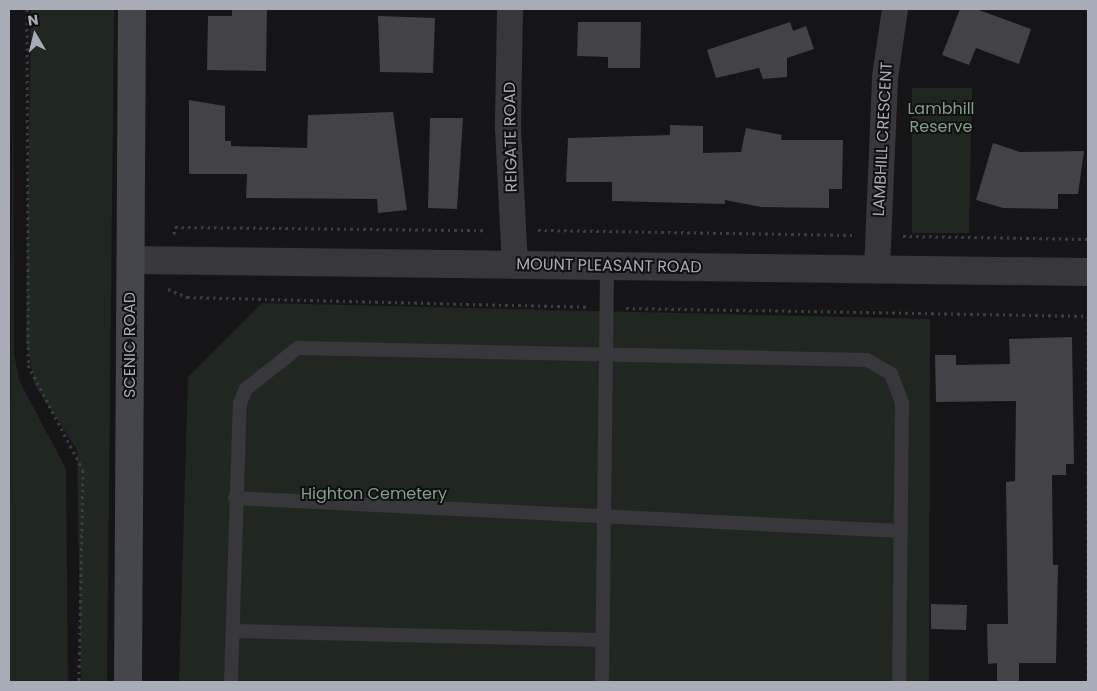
<!DOCTYPE html>
<style>
body{margin:0}
#map{position:relative;width:1097px;height:691px;overflow:hidden;background:#151517;font-family:Poppins,sans-serif}
div>[style]{position:absolute}
.green>*{inset:0;background:#202721}
.building>*{inset:0;background:#424247}
.path>*{height:3px;margin-top:-1.5px;transform-origin:0;background:repeating-linear-gradient(90deg,#3d3e43 0 2.5px,transparent 0 6.5px)}
.service>*{height:14px;margin:-7px;padding:0 7px;transform-origin:7px;border-radius:7px;background:#37373c}
.minor>*{height:26px;margin:-13px;padding:0 13px;transform-origin:13px;border-radius:13px;background:#37373c}
.tertiary>*{height:28px;margin:-14px;padding:0 14px;transform-origin:14px;border-radius:14px;background:#37373c}
.secondary>*{height:28px;margin:-14px;padding:0 14px;transform-origin:14px;border-radius:14px;background:#45464c}
span{translate:-50% -50%;white-space:nowrap;text-align:center;line-height:1.15;-webkit-text-stroke:4px #101012;paint-order:stroke}
.park-label{font-size:16px;color:#81a084}
.street-label{font-size:16px;color:#a8acb6}
.frame{position:absolute;inset:0;border:10px solid #a8acb6;pointer-events:none}
.north{position:absolute;left:10px;top:10px;width:50px;height:50px;-webkit-text-stroke:4px #101012;paint-order:stroke;rotate:352deg;font-size:14px;font-weight:700;line-height:20px;text-align:center;color:#a8acb6}
.north::after{content:'';display:block;margin:auto;width:18px;height:22px;background:#a8acb6;clip-path:polygon(50% 0,100% 100%,50% 72%,0 100%)}
</style>
<div id="map">
<div class="green">
<i style="clip-path:polygon(13px 9px,14px 354px,19px 380px,66px 469px,68px 682px,9px 682px)"></i>
<i style="clip-path:polygon(31px 9px,114px 9px,107px 682px,81px 682px,77px 450px,35px 385px,26px 341px)"></i>
<i style="clip-path:polygon(912px 88px,972px 88px,969px 233px,912px 233px)"></i>
<i style="clip-path:polygon(262px 303px,930px 319px,929px 682px,179px 682px,188px 377px)"></i>
</div>
<div class="building">
<i style="clip-path:polygon(232px 9px,267px 9px,266px 71px,207px 70px,208px 16px,232px 16px)"></i>
<i style="clip-path:polygon(960px 9px,976px 9px,1031px 29px,1019px 64px,976px 48px,969px 65px,942px 55px)"></i>
<i style="clip-path:polygon(378px 16px,435px 18px,433px 73px,380px 72px)"></i>
<i style="clip-path:polygon(578px 22px,641px 22px,640px 68px,608px 68px,608px 57px,577px 56px)"></i>
<i style="clip-path:polygon(790px 22px,793px 31px,806px 26px,814px 49px,787px 58px,787px 77px,763px 79px,759px 68px,716px 78px,707px 50px)"></i>
<i style="clip-path:polygon(189px 100px,225px 106px,225px 141px,231px 141px,231px 146px,307px 148px,308px 115px,393px 112px,407px 210px,378px 213px,377px 199px,246px 198px,247px 174px,189px 174px)"></i>
<i style="clip-path:polygon(430px 118px,463px 118px,457px 209px,428px 208px)"></i>
<i style="clip-path:polygon(670px 125px,703px 126px,703px 153px,741px 152px,746px 128px,782px 135px,781px 140px,843px 140px,842px 189px,829px 189px,829px 208px,761px 207px,725px 200px,725px 204px,612px 201px,612px 182px,566px 182px,568px 138px,670px 135px)"></i>
<i style="clip-path:polygon(993px 143px,1020px 152px,1084px 151px,1078px 194px,1058px 194px,1058px 209px,1003px 208px,976px 200px)"></i>
<i style="clip-path:polygon(1072px 337px,1074px 464px,1066px 464px,1066px 475px,1052px 475px,1053px 565px,1058px 565px,1056px 663px,1019px 663px,1019px 682px,997px 682px,997px 663px,988px 664px,987px 624px,1008px 624px,1006px 482px,1015px 481px,1016px 401px,936px 402px,935px 355px,956px 355px,956px 365px,1010px 364px,1009px 339px)"></i>
<i style="clip-path:polygon(931px 604px,967px 605px,966px 630px,931px 629px)"></i>
</div>
<div class="path">
<i style="left:27px;top:9px;width:356px;rotate:89.8deg"></i>
<i style="left:28px;top:365px;width:119px;rotate:62.4deg"></i>
<i style="left:83px;top:470px;width:212px;rotate:91.1deg"></i>
<i style="left:538px;top:230px;width:314px;rotate:0.9deg"></i>
<i style="left:174px;top:234px;width:7px;rotate:-82deg"></i>
<i style="left:175px;top:227px;width:312px;rotate:0.6deg"></i>
<i style="left:903px;top:236px;width:185px;rotate:0.9deg"></i>
<i style="left:168px;top:289px;width:21px;rotate:23deg"></i>
<i style="left:187px;top:297px;width:401px;rotate:1.4deg"></i>
<i style="left:626px;top:308px;width:462px;rotate:1deg"></i>
<i style="left:1088px;top:316px;width:366px;rotate:90deg"></i>
</div>
<div class="service">
<i style="left:235px;top:498px;width:667px;rotate:2.84deg"></i>
<i style="left:233px;top:631px;width:369px;rotate:1.4deg"></i>
<i style="left:231px;top:682px;width:279px;rotate:-88.2deg"></i>
<i style="left:240px;top:403px;width:15px;rotate:-67deg"></i>
<i style="left:246px;top:389px;width:66px;rotate:-38.3deg"></i>
<i style="left:298px;top:348px;width:569px;rotate:1.21deg"></i>
<i style="left:867px;top:360px;width:28px;rotate:30deg"></i>
<i style="left:891px;top:374px;width:31px;rotate:69deg"></i>
<i style="left:902px;top:403px;width:279px;rotate:90.6deg"></i>
<i style="left:602px;top:682px;width:416px;rotate:-89.3deg"></i>
</div>
<div class="minor">
<i style="left:510px;top:9px;width:119px;rotate:91deg"></i>
<i style="left:508px;top:128px;width:137px;rotate:87.1deg"></i>
<i style="left:877px;top:270px;width:193px;rotate:-87.6deg"></i>
<i style="left:885px;top:77px;width:69px;rotate:-81.6deg"></i>
</div>
<div class="tertiary">
<i style="left:131px;top:260px;width:957px;rotate:0.72deg"></i>
</div>
<div class="secondary">
<i style="left:128px;top:682px;width:673px;rotate:-89.66deg"></i>
</div>
<div class="park-label">
<span style="left:941px;top:118px">Lambhill<br>Reserve</span>
<span style="left:374px;top:494px">Highton Cemetery</span>
</div>
<div class="street-label">
<span style="left:511px;top:137px;rotate:-91deg">REIGATE ROAD</span>
<span style="left:883px;top:139px;rotate:-87deg">LAMBHILL CRESCENT</span>
<span style="left:609px;top:266px;rotate:1deg">MOUNT PLEASANT ROAD</span>
<span style="left:130px;top:345px;rotate:-90deg">SCENIC ROAD</span>
</div>
<div class="frame"></div>
<div class="north">N</div>
</div>
